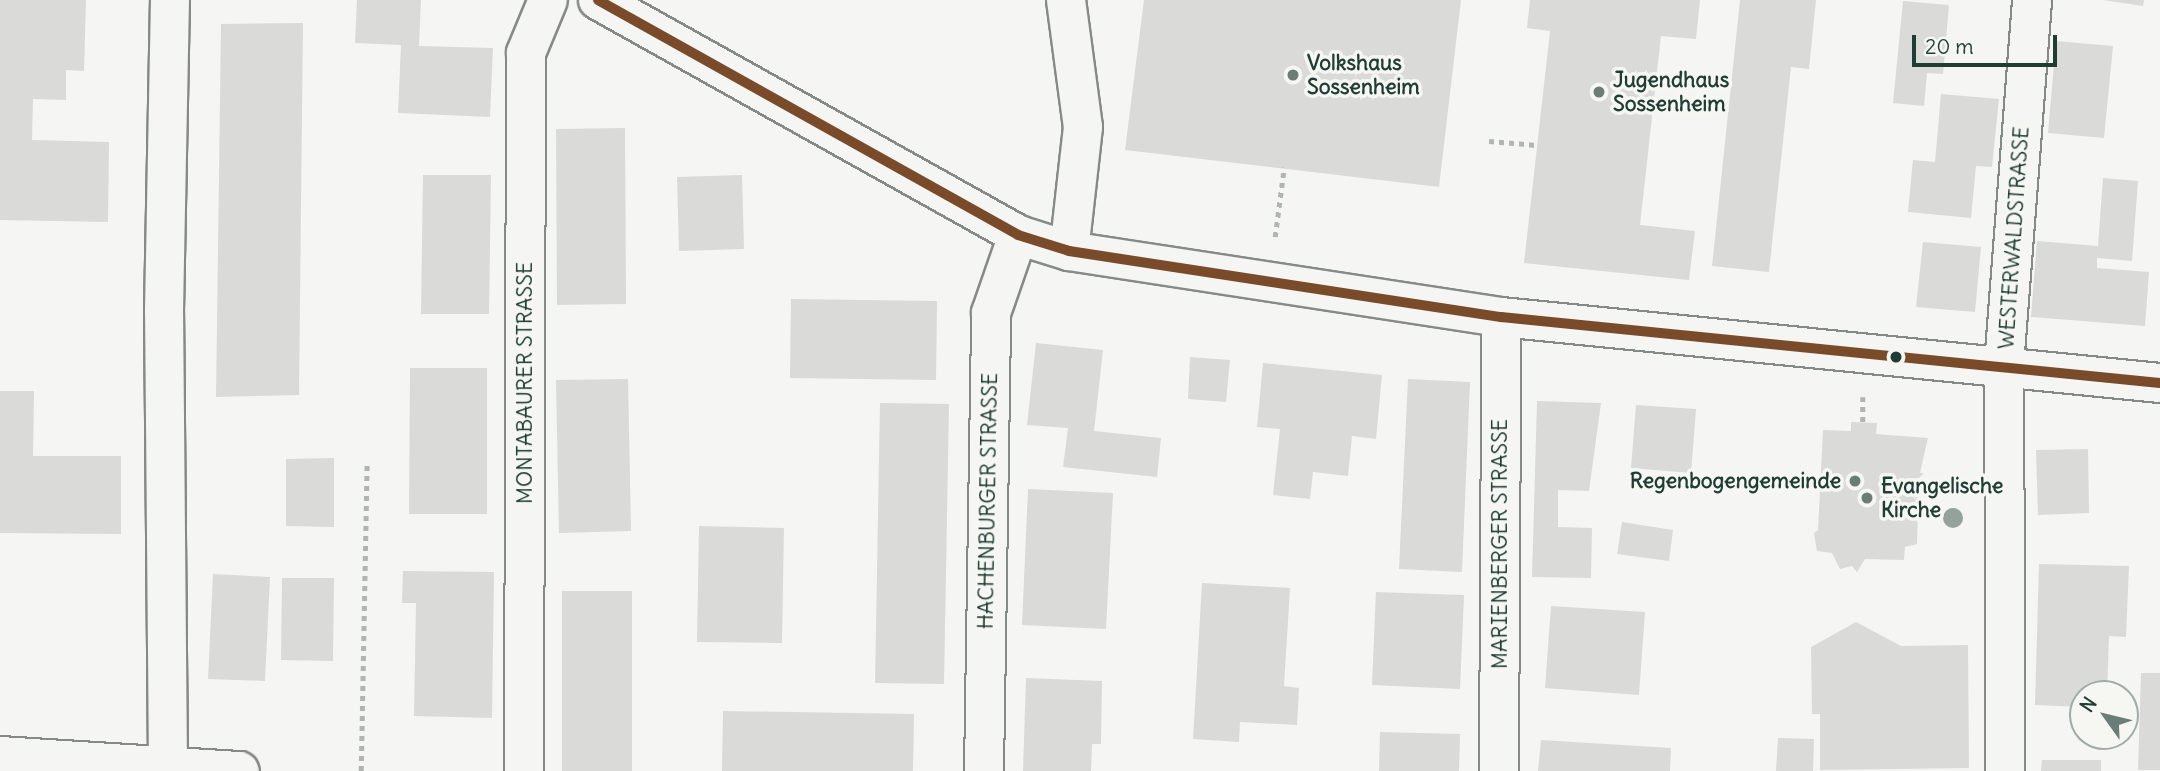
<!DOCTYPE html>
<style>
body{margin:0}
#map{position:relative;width:2160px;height:771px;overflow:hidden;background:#f5f5f3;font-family:Delius,sans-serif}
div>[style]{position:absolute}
.building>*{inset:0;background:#dadbd9}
.path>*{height:4.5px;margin-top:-2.25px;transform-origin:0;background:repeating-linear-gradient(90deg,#b0b4b2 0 5px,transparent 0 10px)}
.roads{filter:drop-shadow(2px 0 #858a88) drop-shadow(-2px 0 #858a88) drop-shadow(0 2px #858a88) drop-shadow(0 -2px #858a88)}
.minor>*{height:38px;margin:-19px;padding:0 19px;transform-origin:19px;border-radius:19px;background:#f5f5f3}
.major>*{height:38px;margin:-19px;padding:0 19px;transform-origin:19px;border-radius:19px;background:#f5f5f3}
.bus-1>*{height:10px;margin:-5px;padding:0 5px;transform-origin:5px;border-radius:5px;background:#7a4b2a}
.trees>*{width:20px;height:20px;margin:-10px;border-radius:50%;background:#94a19c}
.dots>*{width:19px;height:19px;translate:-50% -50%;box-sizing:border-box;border:4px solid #f6f6f2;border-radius:50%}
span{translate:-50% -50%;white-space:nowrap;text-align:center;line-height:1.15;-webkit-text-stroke:7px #f6f6f2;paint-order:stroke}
.poi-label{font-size:21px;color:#1f3d34;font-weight:700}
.left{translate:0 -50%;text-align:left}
.right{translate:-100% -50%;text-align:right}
.street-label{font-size:21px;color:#1f3d34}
.north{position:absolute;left:2069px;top:680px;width:70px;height:70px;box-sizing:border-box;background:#f6f6f2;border:2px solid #a0aca6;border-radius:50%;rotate:304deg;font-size:19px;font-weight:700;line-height:28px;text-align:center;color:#1f3d34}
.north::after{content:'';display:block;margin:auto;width:24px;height:32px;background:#6a7d77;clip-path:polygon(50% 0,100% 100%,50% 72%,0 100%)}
.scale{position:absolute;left:1912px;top:35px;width:145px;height:32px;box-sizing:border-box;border:4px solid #1f3d34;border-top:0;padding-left:9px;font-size:21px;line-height:24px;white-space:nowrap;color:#1f3d34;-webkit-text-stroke:5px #f6f6f2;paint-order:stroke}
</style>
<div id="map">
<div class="building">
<i style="clip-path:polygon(0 0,86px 0,84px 71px,66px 70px,66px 100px,33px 99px,32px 140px,109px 142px,108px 222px,0 220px)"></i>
<i style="clip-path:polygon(357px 0,421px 0,419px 46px,493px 48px,490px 117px,398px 113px,401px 45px,355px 43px)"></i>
<i style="clip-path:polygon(1144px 0,1461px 0,1439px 187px,1125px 150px)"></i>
<i style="clip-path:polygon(1530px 0,1700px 0,1696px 39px,1661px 36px,1640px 225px,1695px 231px,1689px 280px,1524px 263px,1550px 31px,1527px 28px)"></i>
<i style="clip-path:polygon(1740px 0,1816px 0,1809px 69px,1791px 67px,1769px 272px,1712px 266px)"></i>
<i style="clip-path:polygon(2103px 0,2144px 0,2143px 6px)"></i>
<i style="clip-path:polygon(1903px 1px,1949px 5px,1943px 74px,1927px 73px,1924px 106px,1893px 103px)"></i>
<i style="clip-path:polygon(303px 23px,299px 395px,216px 397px,221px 24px)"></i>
<i style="clip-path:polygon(2056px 41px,2113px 46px,2104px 138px,2048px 133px)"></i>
<i style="clip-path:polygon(1941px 94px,1999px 99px,1992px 167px,1976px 166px,1971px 218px,1908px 212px,1913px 160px,1935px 162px)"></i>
<i style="clip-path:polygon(625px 128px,626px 304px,557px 305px,556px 129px)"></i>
<i style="clip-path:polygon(423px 175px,491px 175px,489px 314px,421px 314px)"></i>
<i style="clip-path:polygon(742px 175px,744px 249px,679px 251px,677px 177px)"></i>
<i style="clip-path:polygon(2103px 178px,2138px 181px,2132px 261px,2097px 258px,2097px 268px,2149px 272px,2145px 326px,2031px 317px,2037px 241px,2098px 246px)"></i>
<i style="clip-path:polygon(1923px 242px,1981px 247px,1975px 312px,1916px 307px)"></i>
<i style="clip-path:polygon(791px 299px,937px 301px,936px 380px,790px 378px)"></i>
<i style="clip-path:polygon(1036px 343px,1103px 350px,1094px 431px,1161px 438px,1157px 477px,1063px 467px,1068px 428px,1027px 425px)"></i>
<i style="clip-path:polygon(1190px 357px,1230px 360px,1226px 402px,1188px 399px)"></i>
<i style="clip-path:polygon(1263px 363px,1382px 375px,1376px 439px,1352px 436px,1348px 476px,1313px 472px,1310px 499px,1273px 495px,1280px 429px,1257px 427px)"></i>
<i style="clip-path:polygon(410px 368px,487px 368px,487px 514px,409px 514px)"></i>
<i style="clip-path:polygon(628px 379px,631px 531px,559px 533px,556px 380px)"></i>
<i style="clip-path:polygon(1408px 379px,1470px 382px,1462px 572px,1399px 569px)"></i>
<i style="clip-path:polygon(0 391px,34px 391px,33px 456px,121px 456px,121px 534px,0 533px)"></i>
<i style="clip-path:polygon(1537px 401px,1601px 403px,1589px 491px,1558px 490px,1558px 527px,1592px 528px,1591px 578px,1532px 577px)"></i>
<i style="clip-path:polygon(880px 403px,949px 404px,944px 684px,875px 683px)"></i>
<i style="clip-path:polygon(1636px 405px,1696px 409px,1691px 473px,1631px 468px)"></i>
<i style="clip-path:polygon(1851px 422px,1877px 423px,1876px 434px,1928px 438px,1920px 473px,1924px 473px,1919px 478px,1917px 544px,1905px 547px,1904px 560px,1865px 559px,1857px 572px,1852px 566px,1840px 569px,1832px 553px,1817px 551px,1814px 533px,1818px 530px,1823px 430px,1851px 431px)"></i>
<i style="clip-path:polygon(2088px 449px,2089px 513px,2038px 515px,2036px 450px)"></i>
<i style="clip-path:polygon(334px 458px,334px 527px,286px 526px,286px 459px)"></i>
<i style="clip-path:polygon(1028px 489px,1113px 493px,1106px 629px,1022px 625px)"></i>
<i style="clip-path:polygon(1622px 522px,1673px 530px,1669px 561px,1617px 554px)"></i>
<i style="clip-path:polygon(699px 526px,784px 528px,782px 643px,697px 642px)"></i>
<i style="clip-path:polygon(2039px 564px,2129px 566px,2126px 637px,2109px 636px,2107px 694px,2083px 694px,2083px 707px,2035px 705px)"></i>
<i style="clip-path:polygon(403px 571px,494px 572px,492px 718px,414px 716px,416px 603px,402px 603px)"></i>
<i style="clip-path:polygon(213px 574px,270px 577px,265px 681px,208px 679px)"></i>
<i style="clip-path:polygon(282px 578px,334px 578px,333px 661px,281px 660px)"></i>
<i style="clip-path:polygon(1202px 583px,1290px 588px,1284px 686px,1299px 688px,1297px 725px,1240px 722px,1239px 742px,1193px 739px)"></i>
<i style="clip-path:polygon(562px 591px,632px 591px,632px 771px,562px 771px)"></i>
<i style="clip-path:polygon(1376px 592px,1464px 595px,1460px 689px,1372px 685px)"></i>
<i style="clip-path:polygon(1551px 606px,1645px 612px,1639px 695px,1545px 688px)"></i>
<i style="clip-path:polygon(1856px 622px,1901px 646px,1968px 645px,1969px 768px,1820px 770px,1820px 714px,1812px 714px,1811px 647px)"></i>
<i style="clip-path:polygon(2141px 673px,2160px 673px,2160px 770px,2138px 770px)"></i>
<i style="clip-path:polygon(1026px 678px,1102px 681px,1101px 744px,1092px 744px,1091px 771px,1023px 771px)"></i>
<i style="clip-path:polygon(723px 711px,914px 714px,913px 771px,722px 771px)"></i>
<i style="clip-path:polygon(1380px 732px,1460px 734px,1459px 771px,1379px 771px)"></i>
<i style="clip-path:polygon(1778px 738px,1814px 739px,1813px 771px,1776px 771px)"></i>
<i style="clip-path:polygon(1541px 740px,1671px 748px,1670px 771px,1538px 771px)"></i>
<i style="clip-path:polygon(2042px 760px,2101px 760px,2101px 771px,2041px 771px)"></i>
</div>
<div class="path">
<i style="left:1489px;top:141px;width:48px;rotate:4.8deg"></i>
<i style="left:1275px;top:237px;width:70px;rotate:-82.6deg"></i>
<i style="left:1863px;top:397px;width:25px;rotate:90deg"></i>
<i style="left:361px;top:771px;width:307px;rotate:-88.9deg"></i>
</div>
<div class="roads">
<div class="minor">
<i style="left:1066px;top:0;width:128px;rotate:82.4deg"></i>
<i style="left:1083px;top:127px;width:125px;rotate:96.4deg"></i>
<i style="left:0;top:756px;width:240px;rotate:3.6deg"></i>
<i style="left:168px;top:764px;width:453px;rotate:-90.5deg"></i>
<i style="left:164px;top:311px;width:311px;rotate:-88.9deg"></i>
<i style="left:524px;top:771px;width:718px;rotate:-89.84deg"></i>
<i style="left:526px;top:53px;width:57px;rotate:-67.5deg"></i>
<i style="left:984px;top:771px;width:458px;rotate:-89.1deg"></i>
<i style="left:991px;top:313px;width:83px;rotate:-70.9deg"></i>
<i style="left:1499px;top:771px;width:454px;rotate:-89.7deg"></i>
<i style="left:2005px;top:771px;width:406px;rotate:-90.1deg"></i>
<i style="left:2004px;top:365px;width:366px;rotate:-85.6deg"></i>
</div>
<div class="major">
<i style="left:598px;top:0;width:481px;rotate:29.2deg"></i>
<i style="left:1018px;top:235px;width:53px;rotate:17.4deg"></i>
<i style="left:1069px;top:251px;width:437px;rotate:8.7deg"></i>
<i style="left:1501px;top:317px;width:662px;rotate:5.72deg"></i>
</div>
</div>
<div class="bus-1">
<i style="left:598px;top:0;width:481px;rotate:29.2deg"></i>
<i style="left:1018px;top:235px;width:53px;rotate:17.4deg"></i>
<i style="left:1069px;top:251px;width:437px;rotate:8.7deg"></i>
<i style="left:1501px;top:317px;width:662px;rotate:5.72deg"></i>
</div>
<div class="trees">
<i style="left:1953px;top:518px"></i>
</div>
<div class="dots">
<i style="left:1293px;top:75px;background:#6a7d77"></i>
<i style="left:1599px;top:92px;background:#6a7d77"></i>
<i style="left:1896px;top:357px;background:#1f3d34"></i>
<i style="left:1855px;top:481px;background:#6a7d77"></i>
<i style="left:1867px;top:498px;background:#6a7d77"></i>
</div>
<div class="poi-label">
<span class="left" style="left:1307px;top:75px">Volkshaus<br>Sossenheim</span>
<span class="left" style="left:1613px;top:92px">Jugendhaus<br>Sossenheim</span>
<span class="right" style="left:1841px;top:481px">Regenbogengemeinde</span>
<span class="left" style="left:1881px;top:498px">Evangelische<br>Kirche</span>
</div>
<div class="street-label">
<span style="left:2014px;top:238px;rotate:-86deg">WESTERWALDSTRASSE</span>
<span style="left:525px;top:383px;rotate:-90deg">MONTABAURER STRASSE</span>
<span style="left:988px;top:501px;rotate:-89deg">HACHENBURGER STRASSE</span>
<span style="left:1500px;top:544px;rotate:-90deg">MARIENBERGER STRASSE</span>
</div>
<div class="north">N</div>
<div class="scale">20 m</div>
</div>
